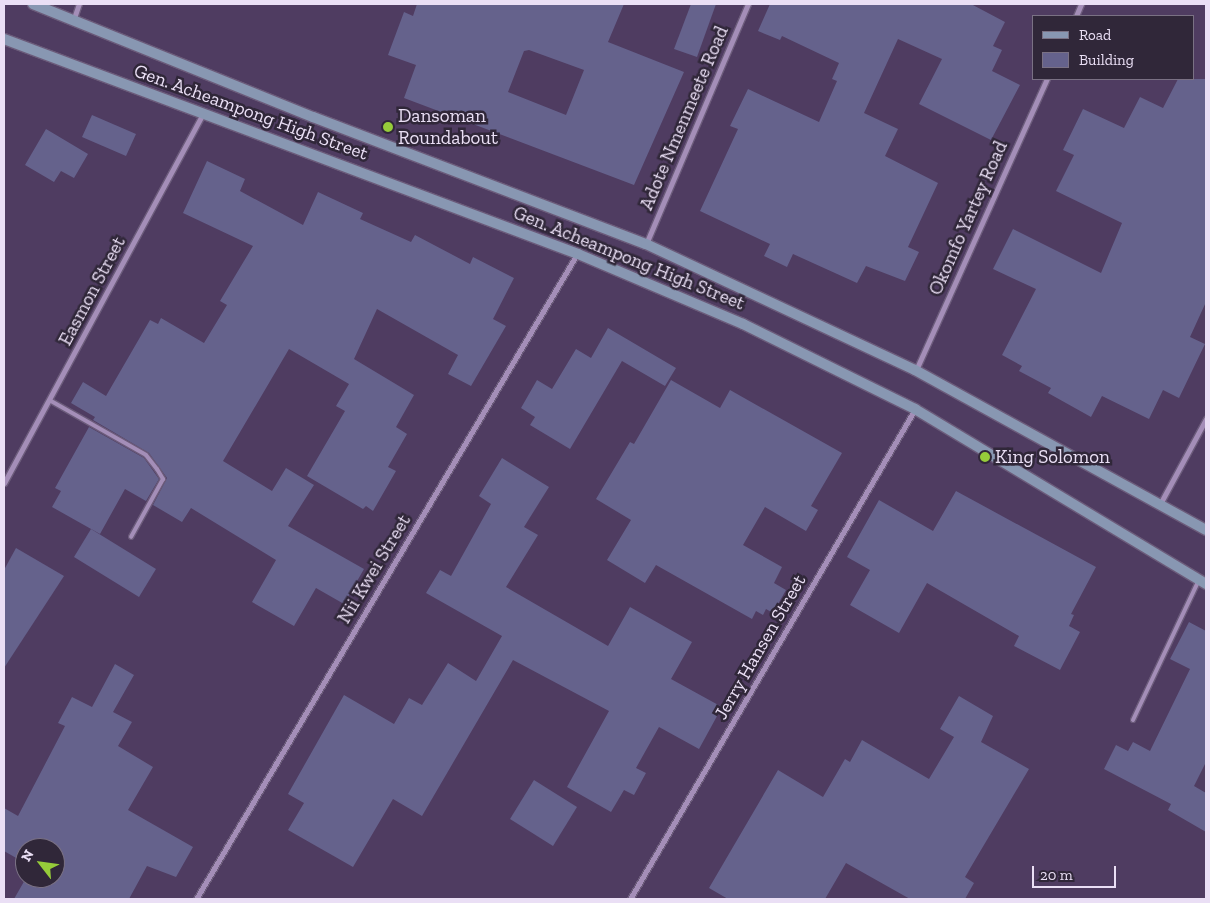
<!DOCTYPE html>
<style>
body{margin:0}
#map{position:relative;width:1210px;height:903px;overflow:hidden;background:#4f3c61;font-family:"Zilla Slab",serif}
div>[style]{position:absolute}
.building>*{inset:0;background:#65628c}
.roads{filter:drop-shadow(1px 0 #6b5b7a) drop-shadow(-1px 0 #6b5b7a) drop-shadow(0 1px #6b5b7a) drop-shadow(0 -1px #6b5b7a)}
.lane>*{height:4px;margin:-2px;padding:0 2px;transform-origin:2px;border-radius:2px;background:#a48eb8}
.street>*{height:5px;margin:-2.5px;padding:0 2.5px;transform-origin:2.5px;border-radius:2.5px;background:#a48eb8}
.secondary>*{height:10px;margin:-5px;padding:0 5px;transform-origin:5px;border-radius:5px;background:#8897b2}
.dots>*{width:14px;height:14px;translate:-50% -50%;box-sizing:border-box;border:2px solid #302739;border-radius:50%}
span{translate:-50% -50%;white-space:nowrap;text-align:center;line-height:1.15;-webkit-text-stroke:5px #302739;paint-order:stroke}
.street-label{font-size:19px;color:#eadff5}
.poi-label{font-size:19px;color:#eadff5}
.left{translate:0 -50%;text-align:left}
.frame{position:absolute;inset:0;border:5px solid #eadff5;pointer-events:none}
.legend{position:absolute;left:1032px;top:15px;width:162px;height:65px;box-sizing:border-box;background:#302739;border:1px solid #7a7184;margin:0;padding:6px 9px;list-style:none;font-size:15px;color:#eadff5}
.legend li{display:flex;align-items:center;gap:10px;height:25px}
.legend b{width:25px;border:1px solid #7a7184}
.north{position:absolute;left:15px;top:838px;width:50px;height:50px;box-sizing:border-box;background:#302739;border:1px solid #7a7184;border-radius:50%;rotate:300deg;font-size:14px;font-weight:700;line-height:20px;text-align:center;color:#eadff5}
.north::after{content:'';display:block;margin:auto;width:18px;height:22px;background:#96cc3a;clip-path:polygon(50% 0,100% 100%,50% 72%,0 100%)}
.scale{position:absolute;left:1032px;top:866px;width:84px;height:22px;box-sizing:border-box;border:2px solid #eadff5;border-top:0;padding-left:6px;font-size:15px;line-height:18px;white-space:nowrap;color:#eadff5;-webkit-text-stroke:4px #302739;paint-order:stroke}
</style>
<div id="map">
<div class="building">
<i style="clip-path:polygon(evenodd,417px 4px,624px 4px,608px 42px,684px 72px,634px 185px,404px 98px,416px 65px,388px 55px,404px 12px,413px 16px,417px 4px,529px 50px,584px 70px,566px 115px,508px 92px,524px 51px,529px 50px)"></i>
<i style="clip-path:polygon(691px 4px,716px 4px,697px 57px,674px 49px)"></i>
<i style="clip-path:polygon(770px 4px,971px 4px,1005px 22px,993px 46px,1002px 50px,992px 71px,1020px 85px,991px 140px,919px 104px,942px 59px,898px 39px,864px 113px,898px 129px,885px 156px,938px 183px,908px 247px,919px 252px,905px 281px,866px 266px,857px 283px,793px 254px,787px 267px,764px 256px,770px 244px,700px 211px,738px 129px,730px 126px,748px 89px,819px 122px,837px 81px,832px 79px,839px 63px,782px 36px,780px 40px,758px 31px)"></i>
<i style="clip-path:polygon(1178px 79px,1206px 79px,1206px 302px,1190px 337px,1205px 344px,1179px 398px,1163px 390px,1149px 419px,1102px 396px,1091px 417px,1048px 393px,1051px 388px,1019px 371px,1022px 366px,1002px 355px,1036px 289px,993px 269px,1013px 229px,1101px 273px,1122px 223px,1056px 191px,1074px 155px,1063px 150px,1083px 109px,1124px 128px,1140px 97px,1163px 108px)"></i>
<i style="clip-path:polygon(92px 115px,136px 134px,126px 156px,82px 137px)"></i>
<i style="clip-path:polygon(46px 129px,88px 154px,74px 178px,61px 171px,54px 182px,25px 165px)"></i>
<i style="clip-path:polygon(207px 161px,245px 179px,240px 191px,303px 225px,318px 192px,363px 213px,360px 219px,411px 242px,415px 235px,470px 264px,473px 257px,514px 278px,493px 319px,506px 326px,471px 386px,448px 374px,458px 355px,377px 309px,354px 359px,414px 395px,396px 427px,407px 434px,388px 467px,396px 471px,373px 511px,366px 506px,363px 509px,307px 476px,345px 411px,336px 406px,349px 384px,289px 349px,223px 461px,272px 491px,286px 468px,314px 485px,288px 526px,364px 569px,344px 604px,316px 588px,294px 626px,252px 602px,276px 560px,191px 508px,182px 522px,153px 505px,167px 478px,149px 453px,93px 420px,95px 417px,71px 403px,83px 382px,106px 396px,150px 320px,158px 324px,161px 318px,204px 343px,227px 305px,220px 301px,253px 246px,183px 213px)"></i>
<i style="clip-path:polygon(608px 328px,676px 368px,665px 386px,622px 361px,570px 449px,530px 425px,535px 417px,521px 408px,537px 380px,552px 389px,576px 349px,591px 358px)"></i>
<i style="clip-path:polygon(671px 380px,720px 408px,730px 390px,842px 453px,811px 506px,818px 510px,806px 531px,765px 507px,743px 545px,782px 567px,774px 583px,786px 590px,773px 613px,766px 609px,763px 615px,756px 611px,752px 619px,656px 565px,645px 583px,607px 560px,631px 520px,596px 499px,630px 442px,634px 444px)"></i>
<i style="clip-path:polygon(89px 427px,144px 458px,159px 479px,146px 501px,125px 489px,100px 534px,52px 507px,61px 491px,55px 488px)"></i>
<i style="clip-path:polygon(502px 458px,549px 487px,524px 527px,538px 535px,506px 587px,608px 646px,630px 607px,692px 642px,671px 679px,722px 707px,699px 749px,659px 727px,636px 768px,646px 773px,634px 795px,624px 790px,611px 812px,567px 787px,609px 711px,513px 660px,422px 816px,393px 799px,353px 867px,288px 830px,304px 803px,288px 794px,344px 695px,394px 724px,409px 698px,422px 705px,448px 663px,476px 681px,502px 636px,426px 593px,440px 570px,451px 576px,491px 504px,479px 496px)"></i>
<i style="clip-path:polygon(956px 491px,1096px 567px,1071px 614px,1074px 615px,1069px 626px,1080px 632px,1060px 670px,1014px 646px,1019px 636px,927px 583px,899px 633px,850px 605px,870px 570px,847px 557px,879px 500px,933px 531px)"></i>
<i style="clip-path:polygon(91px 529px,156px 569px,139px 597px,74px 557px)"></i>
<i style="clip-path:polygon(16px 548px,64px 576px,4px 668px,4px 570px)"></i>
<i style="clip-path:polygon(1189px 622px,1206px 631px,1206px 762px,1194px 786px,1206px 793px,1206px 832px,1168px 810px,1171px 804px,1104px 769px,1116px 745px,1128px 751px,1133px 742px,1150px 751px,1190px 669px,1170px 659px)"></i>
<i style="clip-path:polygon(115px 664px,134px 675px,113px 712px,132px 722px,118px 746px,153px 767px,128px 810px,193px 847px,176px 877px,147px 866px,129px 899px,14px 899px,26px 878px,55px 878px,55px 848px,25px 848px,25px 863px,4px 851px,4px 808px,18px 816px,65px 726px,58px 723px,72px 697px,92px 707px)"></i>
<i style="clip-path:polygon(959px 696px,993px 716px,981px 742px,1029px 769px,965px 877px,974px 883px,965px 899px,910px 899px,846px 863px,825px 899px,728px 899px,709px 888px,778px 770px,823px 797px,845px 759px,850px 762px,862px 740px,929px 779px,954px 737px,940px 729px)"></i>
<i style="clip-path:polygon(534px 780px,577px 807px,553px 846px,510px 819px)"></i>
</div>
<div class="roads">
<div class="lane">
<i style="left:51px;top:401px;width:109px;rotate:29.6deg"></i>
<i style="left:146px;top:455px;width:18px;rotate:52deg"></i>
<i style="left:157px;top:469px;width:12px;rotate:59deg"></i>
<i style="left:163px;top:479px;width:66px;rotate:118.9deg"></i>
<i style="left:1133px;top:720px;width:153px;rotate:-64.8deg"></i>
</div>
<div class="street">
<i style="left:1076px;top:16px;width:13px;rotate:-67deg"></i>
<i style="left:73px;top:21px;width:18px;rotate:-71deg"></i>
<i style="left:646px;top:244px;width:261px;rotate:-67deg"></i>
<i style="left:916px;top:370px;width:319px;rotate:-65.8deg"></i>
<i style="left:4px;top:483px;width:421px;rotate:-61.7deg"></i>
<i style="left:1160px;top:504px;width:97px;rotate:-61.6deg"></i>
<i style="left:196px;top:899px;width:749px;rotate:-59.43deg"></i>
<i style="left:630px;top:899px;width:567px;rotate:-59.82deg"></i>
</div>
<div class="secondary">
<i style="left:33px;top:4px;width:302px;rotate:22deg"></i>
<i style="left:313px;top:117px;width:356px;rotate:20.9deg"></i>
<i style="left:646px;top:244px;width:297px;rotate:25.1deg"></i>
<i style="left:915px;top:370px;width:332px;rotate:28.8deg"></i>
<i style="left:4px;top:39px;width:613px;rotate:20.53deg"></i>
<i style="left:578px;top:254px;width:179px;rotate:23deg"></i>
<i style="left:743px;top:324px;width:192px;rotate:26.3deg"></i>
<i style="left:915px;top:409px;width:340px;rotate:31deg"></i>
</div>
</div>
<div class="dots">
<i style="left:388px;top:127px;background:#96cc3a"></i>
<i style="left:985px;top:457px;background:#96cc3a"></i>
</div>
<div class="street-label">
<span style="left:251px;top:112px;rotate:20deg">Gen. Acheampong High Street</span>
<span style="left:684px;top:118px;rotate:-67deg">Adote Nmenmeete Road</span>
<span style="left:968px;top:218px;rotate:-66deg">Okomfo Yartey Road</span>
<span style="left:629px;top:258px;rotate:22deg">Gen. Acheampong High Street</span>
<span style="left:92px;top:291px;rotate:-62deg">Easmon Street</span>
<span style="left:374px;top:569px;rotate:-59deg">Nii Kwei Street</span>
<span style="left:760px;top:647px;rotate:-60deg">Jerry Hansen Street</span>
</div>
<div class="poi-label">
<span class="left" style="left:398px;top:127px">Dansoman<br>Roundabout</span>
<span class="left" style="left:995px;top:457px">King Solomon</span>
</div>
<div class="frame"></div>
<ul class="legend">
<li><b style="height:6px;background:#8897b2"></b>Road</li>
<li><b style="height:14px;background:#65628c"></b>Building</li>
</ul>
<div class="north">N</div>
<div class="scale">20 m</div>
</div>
